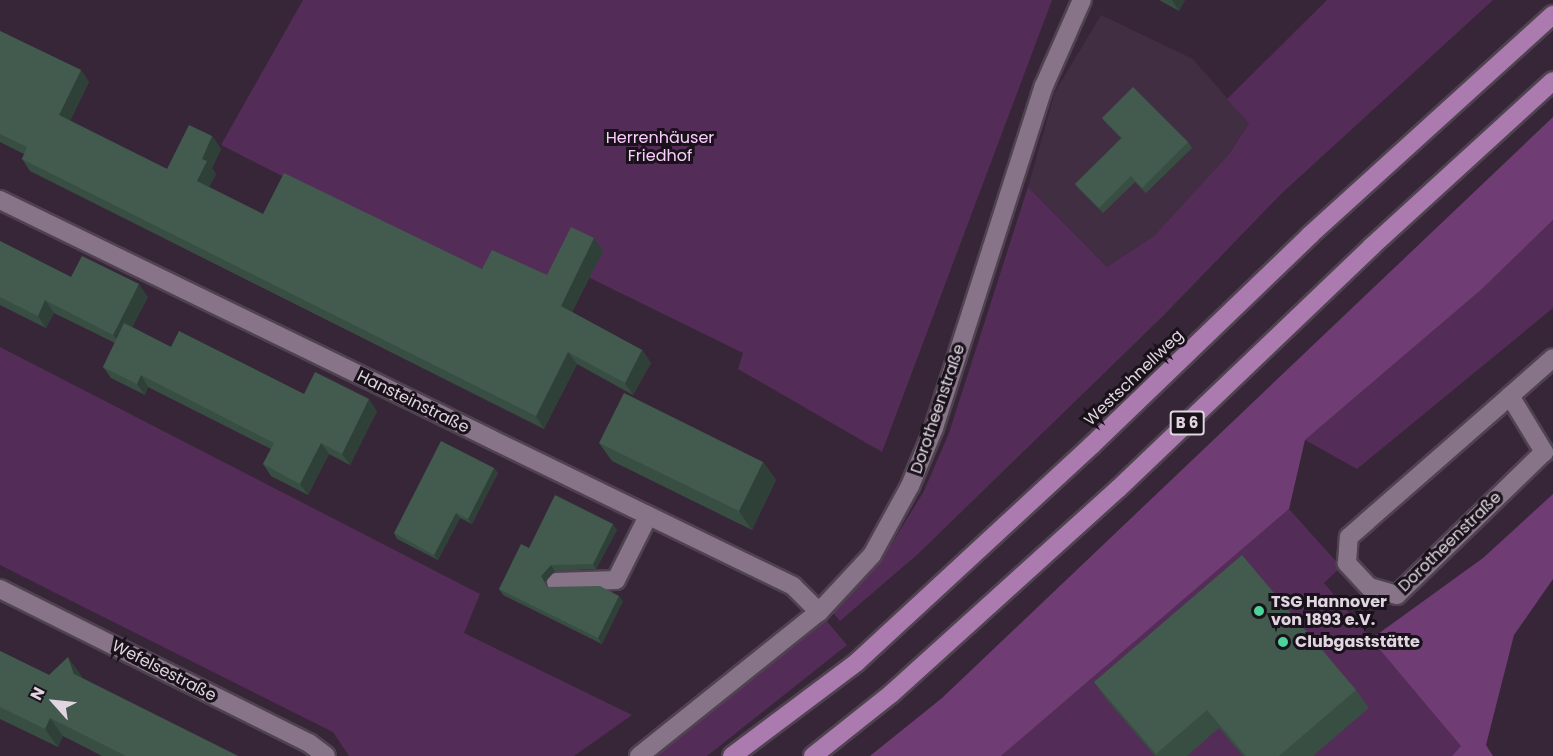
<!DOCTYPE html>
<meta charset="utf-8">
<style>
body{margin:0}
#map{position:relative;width:1553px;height:756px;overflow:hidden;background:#362637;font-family:Poppins,sans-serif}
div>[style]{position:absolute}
.built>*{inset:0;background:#422e43}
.green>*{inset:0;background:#542c58}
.forest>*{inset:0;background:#6f3c73}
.roads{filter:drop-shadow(2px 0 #504250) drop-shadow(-2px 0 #504250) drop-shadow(0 2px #504250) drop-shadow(0 -2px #504250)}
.minor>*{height:18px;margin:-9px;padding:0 9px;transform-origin:9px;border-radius:9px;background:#877488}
.highway>*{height:18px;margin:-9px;padding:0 9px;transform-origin:9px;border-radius:9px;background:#ab7baf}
.wall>*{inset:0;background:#394e43}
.shaded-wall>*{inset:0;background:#2e4037}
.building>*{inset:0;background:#425b4e}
.dots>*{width:16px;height:16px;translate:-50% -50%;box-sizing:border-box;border:3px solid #19121a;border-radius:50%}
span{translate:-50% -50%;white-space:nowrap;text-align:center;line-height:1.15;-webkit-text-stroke:6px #19121a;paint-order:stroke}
.shield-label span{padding:2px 4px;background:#19121a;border:2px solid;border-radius:4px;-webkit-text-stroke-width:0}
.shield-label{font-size:15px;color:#e0d5e0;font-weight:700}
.park-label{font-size:16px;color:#fbcdfe}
.street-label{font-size:16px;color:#e0d5e0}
.poi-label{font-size:16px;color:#e0d5e0;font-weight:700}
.left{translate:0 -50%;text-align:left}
.north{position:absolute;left:24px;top:672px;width:60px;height:60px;-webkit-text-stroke:4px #19121a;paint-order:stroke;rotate:297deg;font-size:16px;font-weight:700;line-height:24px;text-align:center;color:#e0d5e0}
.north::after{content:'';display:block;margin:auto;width:21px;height:27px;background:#e0d5e0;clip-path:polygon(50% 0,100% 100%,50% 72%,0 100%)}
</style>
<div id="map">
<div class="built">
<i style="clip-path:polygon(1101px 15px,1193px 59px,1249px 123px,1229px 154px,1154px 236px,1107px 267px,1028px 187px,1055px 92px)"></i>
</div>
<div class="green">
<i style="clip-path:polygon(303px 0,1052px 0,882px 452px,738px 369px,743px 353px,590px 278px,491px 282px,221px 145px)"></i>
<i style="clip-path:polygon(1327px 0,1493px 0,1281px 194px,1164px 315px,919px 553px,840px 621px,833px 613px,881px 561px,924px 491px,949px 433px,1028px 187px,1107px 267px,1154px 236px,1229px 154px,1249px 123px,1227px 99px)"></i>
<i style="clip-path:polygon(1553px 220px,1553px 308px,1357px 469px,1305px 440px,1482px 289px)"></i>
<i style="clip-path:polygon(0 347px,480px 594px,464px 633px,632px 715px,574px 756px,349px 756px,333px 732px,0 565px)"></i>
<i style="clip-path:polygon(1289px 509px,1341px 567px,1324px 583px,1462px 746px,1452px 756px,1001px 756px)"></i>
<i style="clip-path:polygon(819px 612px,847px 645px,707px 756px,639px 756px)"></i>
</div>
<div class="forest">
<i style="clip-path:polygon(1553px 117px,1553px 220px,1482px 289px,1305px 440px,1289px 509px,1001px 756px,870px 756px,942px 698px)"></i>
<i style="clip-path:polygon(1553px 494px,1553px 579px,1514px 635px,1486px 745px,1493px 756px,1452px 756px,1461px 746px,1371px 639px,1483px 558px)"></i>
</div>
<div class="roads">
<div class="minor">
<i style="left:0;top:200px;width:882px;rotate:25.95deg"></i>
<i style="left:793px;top:586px;width:37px;rotate:45deg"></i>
<i style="left:1510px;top:396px;width:66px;rotate:58.7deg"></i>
<i style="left:1544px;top:452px;width:205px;rotate:135.8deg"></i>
<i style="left:1397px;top:595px;width:29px;rotate:-164deg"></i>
<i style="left:1369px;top:587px;width:33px;rotate:-133deg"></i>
<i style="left:1347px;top:563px;width:26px;rotate:-86deg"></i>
<i style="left:1349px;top:537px;width:23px;rotate:-41deg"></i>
<i style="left:1366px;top:522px;width:191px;rotate:-41.2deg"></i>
<i style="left:1510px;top:396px;width:57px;rotate:-41.5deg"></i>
<i style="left:556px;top:582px;width:60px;rotate:-1.9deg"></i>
<i style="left:616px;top:580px;width:72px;rotate:-63.4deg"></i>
<i style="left:0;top:589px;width:345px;rotate:26.5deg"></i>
<i style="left:309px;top:743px;width:21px;rotate:37deg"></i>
<i style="left:639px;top:756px;width:231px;rotate:-38.7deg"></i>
<i style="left:819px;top:612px;width:78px;rotate:-47.1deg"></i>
<i style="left:872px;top:555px;width:79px;rotate:-61.2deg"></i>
<i style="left:910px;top:486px;width:63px;rotate:-67.5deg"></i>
<i style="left:934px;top:428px;width:359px;rotate:-72.2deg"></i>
<i style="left:1044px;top:86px;width:94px;rotate:-66.2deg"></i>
</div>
<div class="highway">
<i style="left:732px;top:756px;width:156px;rotate:-36.9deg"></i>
<i style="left:857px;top:662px;width:320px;rotate:-42.7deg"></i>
<i style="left:1092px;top:445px;width:303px;rotate:-43.9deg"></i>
<i style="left:1310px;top:235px;width:328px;rotate:-42.2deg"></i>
<i style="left:813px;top:756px;width:100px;rotate:-38.5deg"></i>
<i style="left:891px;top:694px;width:307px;rotate:-42.1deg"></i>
<i style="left:1119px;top:488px;width:349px;rotate:-43.7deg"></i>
<i style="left:1371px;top:247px;width:246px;rotate:-42.4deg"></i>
</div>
</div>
<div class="wall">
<i style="clip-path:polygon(1159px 0,1185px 0,1179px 11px)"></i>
<i style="clip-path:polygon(0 31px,81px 70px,89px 82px,70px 121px,167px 169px,212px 136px,221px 149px,212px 168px,216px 174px,209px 187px,263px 214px,482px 269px,547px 275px,594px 238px,603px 251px,572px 312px,642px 350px,651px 363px,633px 395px,577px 364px,544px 429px,30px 171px,22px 159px,24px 154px,0 142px)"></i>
<i style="clip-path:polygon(1102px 118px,1188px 142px,1192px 148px,1146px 193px,1135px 182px,1103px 213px,1079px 189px,1075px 184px,1121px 138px,1106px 123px)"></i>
<i style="clip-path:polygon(0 241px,71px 277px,148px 297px,132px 327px,171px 347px,304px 394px,377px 411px,350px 465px,329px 454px,308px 495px,271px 476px,263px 464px,271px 449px,148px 387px,145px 395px,111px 378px,103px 367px,115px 343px,54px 313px,46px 328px,0 305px)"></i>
<i style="clip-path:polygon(599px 443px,763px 462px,776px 480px,752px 530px,612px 461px)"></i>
<i style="clip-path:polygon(494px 468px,498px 473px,472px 524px,460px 518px,438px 560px,397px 539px,394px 533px)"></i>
<i style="clip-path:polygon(617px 530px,596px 569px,555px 571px,545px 582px,548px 587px,623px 601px,602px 644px,503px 595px,499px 589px,529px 548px)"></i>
<i style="clip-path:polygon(0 651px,49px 675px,81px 675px,82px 678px,238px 756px,102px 756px,63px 736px,58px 747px,0 719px)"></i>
<i style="clip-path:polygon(1094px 682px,1356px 690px,1369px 708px,1313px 756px,1243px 756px,1219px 728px,1187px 756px,1155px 756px,1107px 700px)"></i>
</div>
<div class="shaded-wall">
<i style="clip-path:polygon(1172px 0,1185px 0,1179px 11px)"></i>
<i style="clip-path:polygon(81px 70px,89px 82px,67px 127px,59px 115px)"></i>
<i style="clip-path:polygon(212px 136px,221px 149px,212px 168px,216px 174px,206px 193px,197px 181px,202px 159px)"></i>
<i style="clip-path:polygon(594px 238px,603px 251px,569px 318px,561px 306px)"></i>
<i style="clip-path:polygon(139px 284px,148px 297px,122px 347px,113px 335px)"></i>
<i style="clip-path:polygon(45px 300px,54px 313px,46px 328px,38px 316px)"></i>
<i style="clip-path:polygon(642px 350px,651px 363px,633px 395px,625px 383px)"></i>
<i style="clip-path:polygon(568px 352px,577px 364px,544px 429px,536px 416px)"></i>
<i style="clip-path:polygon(141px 375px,148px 387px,145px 395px,137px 384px)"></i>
<i style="clip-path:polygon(369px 399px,377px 411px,350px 465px,342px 454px)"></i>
<i style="clip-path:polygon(321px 443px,329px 454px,308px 495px,300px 484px)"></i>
<i style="clip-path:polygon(763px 462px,776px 480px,752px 530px,739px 511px)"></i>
<i style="clip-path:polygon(494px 468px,498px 473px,472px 524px,468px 519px)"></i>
<i style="clip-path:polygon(456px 513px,460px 518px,438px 560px,434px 555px)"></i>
<i style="clip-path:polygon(613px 524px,617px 530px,596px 569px,593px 564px)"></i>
<i style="clip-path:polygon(551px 565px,555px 571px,545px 582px,541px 576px)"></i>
<i style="clip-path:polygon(619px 596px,623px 601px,602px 644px,598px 638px)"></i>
<i style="clip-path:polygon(68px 657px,81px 675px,87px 692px,74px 674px)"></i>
<i style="clip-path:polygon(50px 718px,63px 736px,58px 747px,45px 729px)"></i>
</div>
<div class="building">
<i style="clip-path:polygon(0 31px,81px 70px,59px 115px,167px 169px,189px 125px,212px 136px,202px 159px,207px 161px,197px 181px,263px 214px,284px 173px,482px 269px,492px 250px,547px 275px,571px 227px,594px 238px,561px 306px,642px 350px,625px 383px,568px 352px,536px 416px,22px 159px,27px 147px,0 134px)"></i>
<i style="clip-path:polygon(1133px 87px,1188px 142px,1142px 188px,1131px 176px,1099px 208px,1075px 184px,1122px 138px,1102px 118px)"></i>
<i style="clip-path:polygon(0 241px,71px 277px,82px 256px,139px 284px,113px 335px,45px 300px,38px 316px,0 297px)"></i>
<i style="clip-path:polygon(124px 323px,171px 347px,179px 331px,304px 394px,315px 372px,369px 399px,342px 454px,321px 443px,300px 484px,263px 464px,274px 443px,141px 375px,137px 384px,103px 367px)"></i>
<i style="clip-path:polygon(624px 393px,763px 462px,739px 511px,599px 443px)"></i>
<i style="clip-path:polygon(441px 441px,494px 468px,468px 519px,456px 513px,434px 555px,394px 533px)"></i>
<i style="clip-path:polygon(555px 495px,613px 524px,593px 564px,551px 565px,541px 576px,547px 587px,600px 586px,619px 596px,598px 638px,499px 589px,521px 544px,529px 548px)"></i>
<i style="clip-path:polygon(1242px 555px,1356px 690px,1279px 756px,1246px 756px,1207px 710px,1156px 754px,1094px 682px)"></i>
<i style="clip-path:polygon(0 651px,49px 675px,68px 657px,74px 674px,238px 756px,126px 756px,50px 718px,45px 729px,0 707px)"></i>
</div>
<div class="dots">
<i style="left:1259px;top:611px;background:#4cd39a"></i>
<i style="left:1283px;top:642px;background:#4cd39a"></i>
</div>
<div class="shield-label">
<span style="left:1187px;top:423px">B 6</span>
</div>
<div class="park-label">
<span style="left:660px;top:147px">Herrenhäuser<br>Friedhof</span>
</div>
<div class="street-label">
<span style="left:1134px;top:378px;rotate:-44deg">Westschnellweg</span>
<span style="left:413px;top:402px;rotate:26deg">Hansteinstraße</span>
<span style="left:938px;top:409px;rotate:-71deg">Dorotheenstraße</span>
<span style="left:1450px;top:542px;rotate:-44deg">Dorotheenstraße</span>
<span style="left:164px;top:671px;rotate:27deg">Wefelsestraße</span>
</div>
<div class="poi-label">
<span class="left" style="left:1271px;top:611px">TSG Hannover<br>von 1893 e.V.</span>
<span class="left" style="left:1295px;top:642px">Clubgaststätte</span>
</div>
<div class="north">N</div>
</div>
